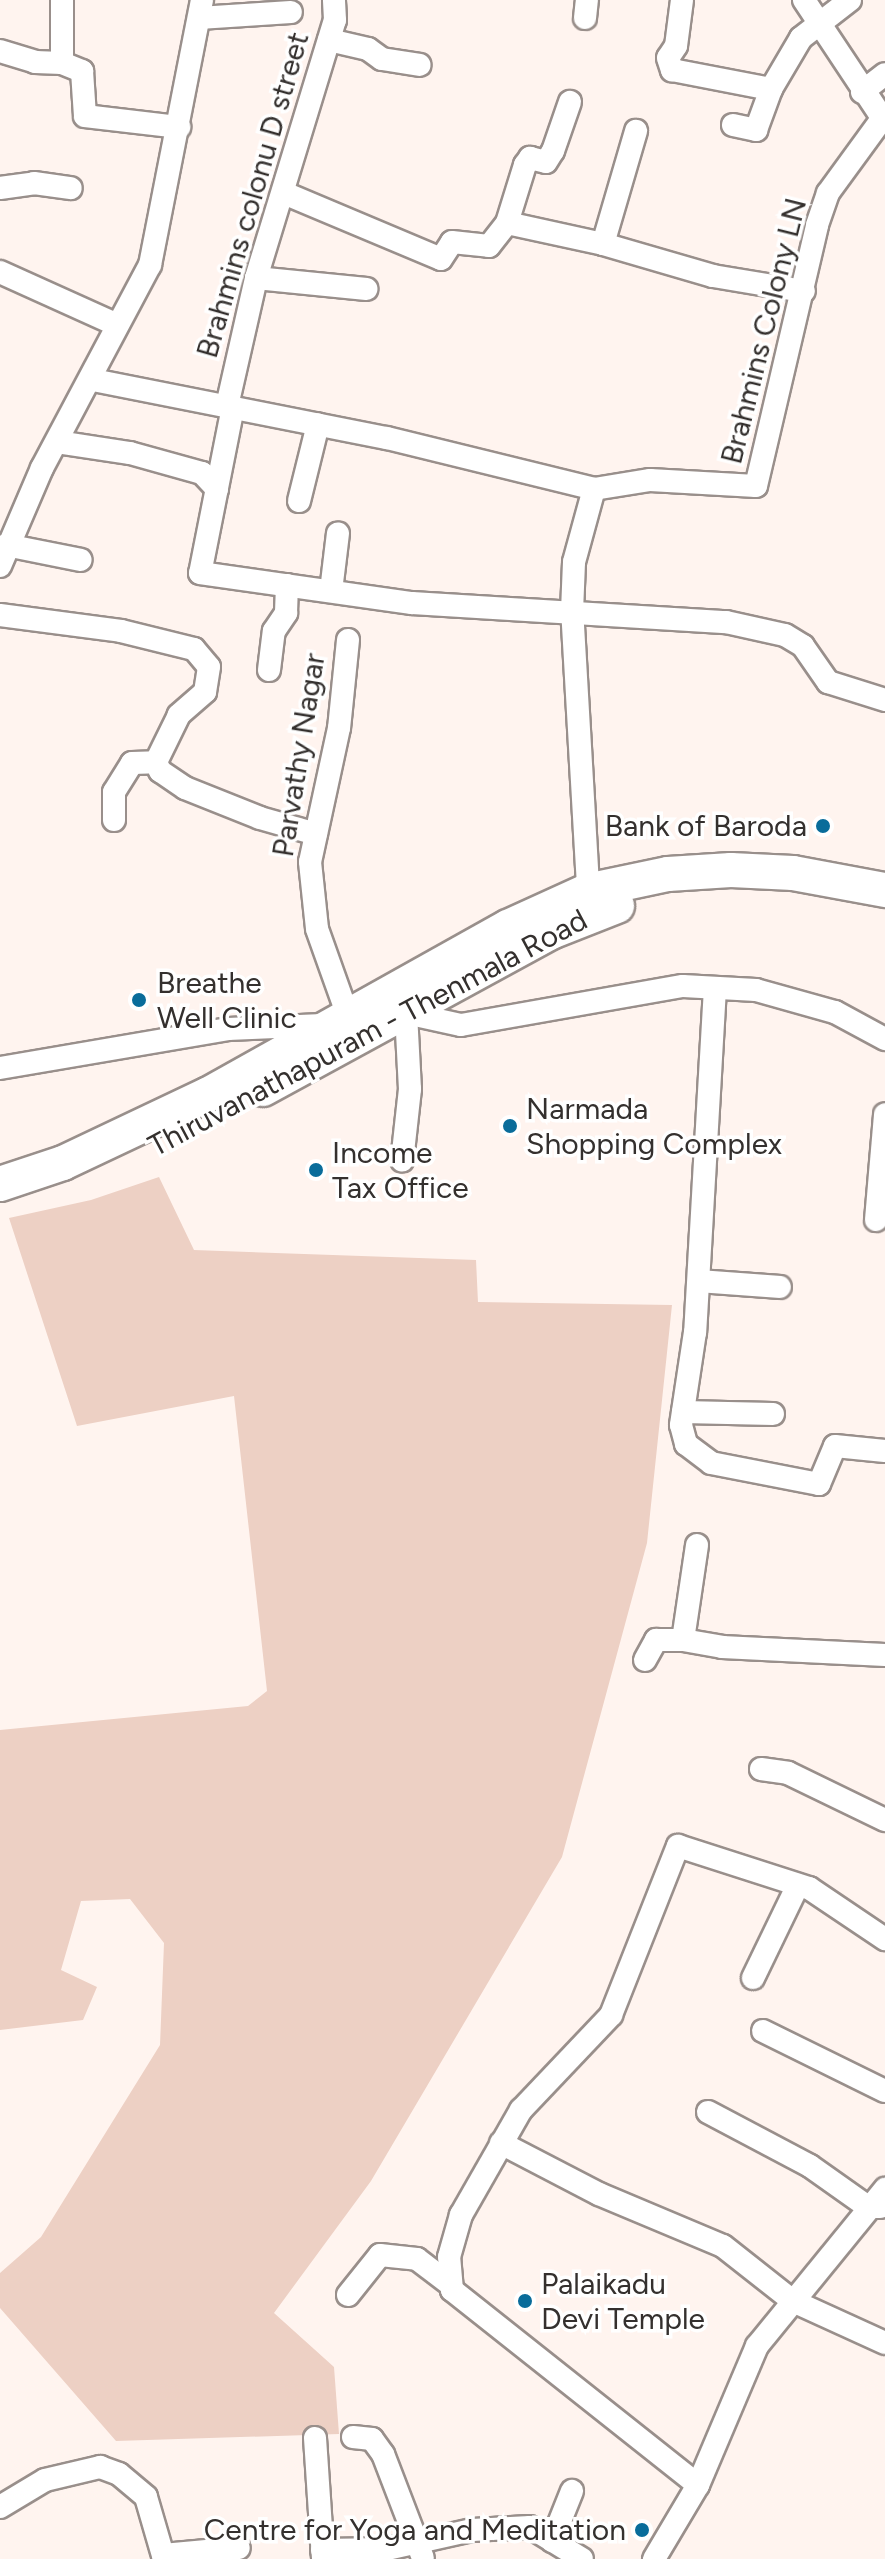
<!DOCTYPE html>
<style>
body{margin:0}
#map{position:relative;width:885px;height:2559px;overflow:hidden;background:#fff4ef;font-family:Figtree,sans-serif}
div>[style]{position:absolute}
.green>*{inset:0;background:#edd0c4}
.roads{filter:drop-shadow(2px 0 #998f8b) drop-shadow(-2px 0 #998f8b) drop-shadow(0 2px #998f8b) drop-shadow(0 -2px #998f8b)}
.minor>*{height:22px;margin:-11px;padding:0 11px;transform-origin:11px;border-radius:11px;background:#fff}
.primary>*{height:34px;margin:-17px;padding:0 17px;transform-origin:17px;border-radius:17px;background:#fff}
.dots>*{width:22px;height:22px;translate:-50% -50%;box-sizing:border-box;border:4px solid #fff;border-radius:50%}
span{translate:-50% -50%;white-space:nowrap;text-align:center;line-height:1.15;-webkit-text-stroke:7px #fff;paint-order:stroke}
.street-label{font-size:30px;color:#34302e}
.poi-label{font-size:30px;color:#34302e}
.right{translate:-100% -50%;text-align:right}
.left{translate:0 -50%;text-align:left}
</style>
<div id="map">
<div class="green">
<i style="clip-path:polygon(159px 1177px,194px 1250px,476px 1260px,478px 1302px,672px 1305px,647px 1543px,562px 1857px,371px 2181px,274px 2313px,334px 2367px,339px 2434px,116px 2441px,0 2308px,0 2273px,41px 2237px,160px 2045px,164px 1943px,130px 1899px,81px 1901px,61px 1970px,97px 1987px,83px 2020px,0 2030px,0 1730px,248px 1706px,267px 1691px,234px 1396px,77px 1426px,9px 1218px,91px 1200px)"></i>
</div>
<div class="roads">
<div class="minor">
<i style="left:682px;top:0;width:46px;rotate:97.4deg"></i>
<i style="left:676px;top:46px;width:14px;rotate:124deg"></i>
<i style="left:668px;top:58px;width:13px;rotate:72deg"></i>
<i style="left:672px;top:70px;width:101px;rotate:10.9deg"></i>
<i style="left:771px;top:89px;width:59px;rotate:-59.5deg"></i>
<i style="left:801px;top:38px;width:62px;rotate:-37.8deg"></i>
<i style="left:804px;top:0;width:146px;rotate:56.4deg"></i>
<i style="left:199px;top:18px;width:92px;rotate:-3.7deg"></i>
<i style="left:585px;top:18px;width:18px;rotate:-84deg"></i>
<i style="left:329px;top:40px;width:40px;rotate:13deg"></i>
<i style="left:368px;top:49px;width:17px;rotate:36deg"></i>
<i style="left:382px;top:59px;width:38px;rotate:9deg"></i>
<i style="left:0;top:51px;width:37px;rotate:17deg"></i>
<i style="left:35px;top:62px;width:27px;rotate:2deg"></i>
<i style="left:62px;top:63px;width:63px;rotate:-90deg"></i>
<i style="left:62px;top:63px;width:22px;rotate:22deg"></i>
<i style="left:82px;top:71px;width:45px;rotate:86.2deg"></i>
<i style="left:85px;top:116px;width:95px;rotate:6.7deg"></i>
<i style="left:862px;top:92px;width:29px;rotate:-38deg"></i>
<i style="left:733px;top:125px;width:24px;rotate:12deg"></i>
<i style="left:756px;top:130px;width:44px;rotate:-69.9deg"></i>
<i style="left:0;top:188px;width:34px;rotate:-8deg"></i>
<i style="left:34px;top:183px;width:37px;rotate:8deg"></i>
<i style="left:284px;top:193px;width:170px;rotate:22.8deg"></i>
<i style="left:441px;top:259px;width:20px;rotate:-57deg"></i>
<i style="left:452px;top:242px;width:37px;rotate:6deg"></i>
<i style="left:489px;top:246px;width:29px;rotate:-52deg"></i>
<i style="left:507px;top:223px;width:61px;rotate:-72.8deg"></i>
<i style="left:525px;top:165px;width:9px;rotate:-54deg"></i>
<i style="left:530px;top:158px;width:16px;rotate:14deg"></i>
<i style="left:546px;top:162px;width:13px;rotate:-58deg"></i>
<i style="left:553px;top:151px;width:52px;rotate:-70.9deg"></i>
<i style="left:507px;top:223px;width:98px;rotate:12.3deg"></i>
<i style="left:603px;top:244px;width:118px;rotate:-73.7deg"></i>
<i style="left:603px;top:244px;width:115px;rotate:16.2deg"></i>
<i style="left:713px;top:276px;width:92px;rotate:9.4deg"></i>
<i style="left:0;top:272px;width:126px;rotate:24.3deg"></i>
<i style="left:256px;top:278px;width:111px;rotate:5.7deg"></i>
<i style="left:93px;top:380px;width:300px;rotate:11.2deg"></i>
<i style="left:387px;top:438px;width:213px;rotate:13.8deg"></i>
<i style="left:227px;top:406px;width:131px;rotate:-77.2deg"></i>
<i style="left:256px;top:278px;width:270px;rotate:-73deg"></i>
<i style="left:335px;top:20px;width:20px;rotate:-93deg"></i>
<i style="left:233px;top:407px;width:169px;rotate:101.2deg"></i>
<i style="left:200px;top:573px;width:214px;rotate:8.1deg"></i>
<i style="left:412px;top:603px;width:315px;rotate:3.5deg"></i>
<i style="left:726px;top:622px;width:60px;rotate:12.4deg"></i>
<i style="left:785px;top:635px;width:21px;rotate:31deg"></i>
<i style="left:803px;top:646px;width:44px;rotate:55.2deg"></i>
<i style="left:828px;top:682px;width:60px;rotate:17.5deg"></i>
<i style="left:57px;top:442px;width:74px;rotate:8.6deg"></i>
<i style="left:130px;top:453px;width:75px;rotate:15.5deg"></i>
<i style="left:202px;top:473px;width:22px;rotate:47deg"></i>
<i style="left:299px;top:501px;width:79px;rotate:-76.1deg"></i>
<i style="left:6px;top:545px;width:76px;rotate:11.3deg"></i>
<i style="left:0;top:566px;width:107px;rotate:-66.8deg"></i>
<i style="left:42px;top:468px;width:230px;rotate:-62deg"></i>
<i style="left:150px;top:265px;width:270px;rotate:-78.9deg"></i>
<i style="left:331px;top:591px;width:58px;rotate:-83.1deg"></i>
<i style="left:0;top:615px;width:122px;rotate:7.5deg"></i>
<i style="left:121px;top:631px;width:75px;rotate:13.9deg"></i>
<i style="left:194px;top:649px;width:23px;rotate:50deg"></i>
<i style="left:209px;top:667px;width:25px;rotate:99deg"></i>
<i style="left:205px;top:692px;width:35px;rotate:139deg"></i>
<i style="left:179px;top:715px;width:52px;rotate:116.1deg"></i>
<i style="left:156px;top:762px;width:10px;rotate:66deg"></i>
<i style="left:160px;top:771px;width:30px;rotate:34deg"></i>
<i style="left:185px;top:788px;width:81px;rotate:21.8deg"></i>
<i style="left:260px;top:818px;width:58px;rotate:15.9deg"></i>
<i style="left:348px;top:640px;width:88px;rotate:95.8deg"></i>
<i style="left:339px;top:728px;width:137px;rotate:102.2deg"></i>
<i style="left:310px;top:862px;width:67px;rotate:84deg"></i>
<i style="left:317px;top:929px;width:92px;rotate:70.4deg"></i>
<i style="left:269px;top:670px;width:39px;rotate:-83deg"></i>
<i style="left:274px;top:631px;width:22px;rotate:-56deg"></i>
<i style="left:286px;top:613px;width:28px;rotate:-88deg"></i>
<i style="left:114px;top:820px;width:28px;rotate:-90deg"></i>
<i style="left:114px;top:792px;width:34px;rotate:-58deg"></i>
<i style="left:132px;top:763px;width:24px;rotate:-2deg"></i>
<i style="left:589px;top:903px;width:291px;rotate:-93.3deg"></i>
<i style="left:572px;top:612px;width:50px;rotate:-87.7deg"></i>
<i style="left:574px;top:562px;width:76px;rotate:-74.7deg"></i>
<i style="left:594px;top:489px;width:57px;rotate:-9.1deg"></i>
<i style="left:650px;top:480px;width:106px;rotate:3.2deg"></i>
<i style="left:756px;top:486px;width:268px;rotate:-76.8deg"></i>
<i style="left:817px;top:225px;width:34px;rotate:-71deg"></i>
<i style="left:828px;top:193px;width:92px;rotate:-53.9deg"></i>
<i style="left:715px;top:988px;width:345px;rotate:93.3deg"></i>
<i style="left:695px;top:1332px;width:94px;rotate:98.6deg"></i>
<i style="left:681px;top:1425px;width:20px;rotate:75deg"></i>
<i style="left:686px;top:1444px;width:31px;rotate:37deg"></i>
<i style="left:711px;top:1463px;width:110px;rotate:11deg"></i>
<i style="left:819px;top:1484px;width:41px;rotate:-67.2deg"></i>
<i style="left:835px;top:1446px;width:50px;rotate:5.7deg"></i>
<i style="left:399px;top:1003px;width:12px;rotate:55deg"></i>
<i style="left:406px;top:1013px;width:76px;rotate:87deg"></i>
<i style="left:410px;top:1089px;width:72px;rotate:96.3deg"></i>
<i style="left:406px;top:1013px;width:56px;rotate:12.3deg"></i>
<i style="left:461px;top:1025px;width:225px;rotate:-10deg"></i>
<i style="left:683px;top:986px;width:73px;rotate:3.1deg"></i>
<i style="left:756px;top:990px;width:82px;rotate:15.6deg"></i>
<i style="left:835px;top:1012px;width:57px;rotate:28.4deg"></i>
<i style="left:0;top:1068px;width:231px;rotate:-9.7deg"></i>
<i style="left:228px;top:1029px;width:95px;rotate:-2.4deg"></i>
<i style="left:876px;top:1220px;width:106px;rotate:-85.1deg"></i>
<i style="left:699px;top:1281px;width:81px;rotate:4.2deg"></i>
<i style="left:683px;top:1412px;width:90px;rotate:1.3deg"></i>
<i style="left:683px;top:1640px;width:96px;rotate:-81.6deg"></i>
<i style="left:645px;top:1660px;width:23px;rotate:-61deg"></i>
<i style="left:656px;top:1640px;width:27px"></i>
<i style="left:683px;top:1640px;width:40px;rotate:10deg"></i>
<i style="left:722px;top:1647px;width:163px;rotate:2.8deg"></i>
<i style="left:761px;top:1769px;width:27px;rotate:8deg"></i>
<i style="left:788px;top:1773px;width:108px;rotate:25.9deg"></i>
<i style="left:753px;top:1978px;width:103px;rotate:-64.2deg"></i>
<i style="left:763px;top:2031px;width:136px;rotate:26.2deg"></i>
<i style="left:708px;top:2112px;width:115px;rotate:27.9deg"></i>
<i style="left:810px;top:2166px;width:71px;rotate:35.3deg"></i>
<i style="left:868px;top:2207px;width:12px"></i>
<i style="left:501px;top:2143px;width:110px;rotate:27.5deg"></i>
<i style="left:599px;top:2194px;width:134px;rotate:22.8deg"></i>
<i style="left:723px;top:2246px;width:89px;rotate:38.2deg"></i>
<i style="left:793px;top:2301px;width:101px;rotate:24.5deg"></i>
<i style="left:348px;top:2295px;width:51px;rotate:-51.3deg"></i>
<i style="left:380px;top:2255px;width:37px;rotate:6deg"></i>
<i style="left:417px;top:2259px;width:43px;rotate:37.4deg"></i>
<i style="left:353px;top:2437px;width:19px;rotate:6deg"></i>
<i style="left:372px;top:2439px;width:19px;rotate:54deg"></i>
<i style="left:383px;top:2454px;width:111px;rotate:69deg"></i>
<i style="left:315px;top:2438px;width:121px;rotate:86.2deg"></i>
<i style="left:698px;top:2485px;width:314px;rotate:-141.6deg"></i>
<i style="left:452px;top:2290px;width:33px;rotate:-95deg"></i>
<i style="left:449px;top:2257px;width:44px;rotate:-74.1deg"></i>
<i style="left:461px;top:2215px;width:121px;rotate:-60.3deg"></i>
<i style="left:521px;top:2110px;width:131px;rotate:-46.5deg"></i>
<i style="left:611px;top:2015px;width:182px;rotate:-68.4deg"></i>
<i style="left:678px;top:1846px;width:138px;rotate:17.8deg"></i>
<i style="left:809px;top:1888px;width:92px;rotate:33.9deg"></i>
<i style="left:0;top:2507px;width:52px;rotate:-31deg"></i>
<i style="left:45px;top:2480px;width:57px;rotate:-13.3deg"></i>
<i style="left:100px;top:2467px;width:20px;rotate:20deg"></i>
<i style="left:119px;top:2474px;width:35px;rotate:40deg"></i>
<i style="left:146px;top:2497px;width:65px;rotate:73.8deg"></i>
<i style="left:552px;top:2541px;width:54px;rotate:-68.2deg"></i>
<i style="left:322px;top:2550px;width:65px;rotate:-0.9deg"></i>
<i style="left:387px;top:2549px;width:87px;rotate:-12.6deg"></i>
<i style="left:472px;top:2530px;width:58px;rotate:-3deg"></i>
<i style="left:530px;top:2527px;width:61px;rotate:31.6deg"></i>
<i style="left:163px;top:2555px;width:76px;rotate:-5.3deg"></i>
<i style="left:654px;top:2559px;width:86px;rotate:-59.3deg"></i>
<i style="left:698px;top:2485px;width:151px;rotate:-67deg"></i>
<i style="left:757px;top:2346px;width:203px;rotate:-50.8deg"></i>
</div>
<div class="primary">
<i style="left:263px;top:1089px;width:328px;rotate:-28.6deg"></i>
<i style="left:551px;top:932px;width:71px;rotate:-21.5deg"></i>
<i style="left:0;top:1184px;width:66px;rotate:-18.4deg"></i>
<i style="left:63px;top:1163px;width:161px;rotate:-25.3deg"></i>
<i style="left:209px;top:1094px;width:342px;rotate:-29.2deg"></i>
<i style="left:508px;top:927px;width:87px;rotate:-24.5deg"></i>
<i style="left:587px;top:891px;width:83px;rotate:-11.9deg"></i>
<i style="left:668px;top:874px;width:63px;rotate:-3.6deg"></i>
<i style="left:731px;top:870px;width:62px;rotate:2.8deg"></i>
<i style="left:793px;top:873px;width:94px;rotate:10.5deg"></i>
</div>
</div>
<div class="dots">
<i style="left:823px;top:826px;background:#096c9a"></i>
<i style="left:139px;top:1000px;background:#096c9a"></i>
<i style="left:510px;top:1126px;background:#096c9a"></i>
<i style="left:316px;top:1170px;background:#096c9a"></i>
<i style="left:525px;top:2301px;background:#096c9a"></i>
<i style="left:642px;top:2530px;background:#096c9a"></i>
</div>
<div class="street-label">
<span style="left:253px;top:195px;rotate:-74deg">Brahmins colonu D street</span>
<span style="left:764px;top:331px;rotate:-76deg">Brahmins Colony LN</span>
<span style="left:299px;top:755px;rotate:-81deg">Parvathy Nagar</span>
<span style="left:368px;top:1033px;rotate:-28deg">Thiruvanathapuram - Thenmala Road</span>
</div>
<div class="poi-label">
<span class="right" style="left:807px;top:826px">Bank of Baroda</span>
<span class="left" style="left:157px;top:1000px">Breathe<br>Well Clinic</span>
<span class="left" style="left:526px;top:1126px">Narmada<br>Shopping Complex</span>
<span class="left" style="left:332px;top:1170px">Income<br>Tax Office</span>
<span class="left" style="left:541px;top:2301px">Palaikadu<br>Devi Temple</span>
<span class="right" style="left:626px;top:2530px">Centre for Yoga and Meditation</span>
</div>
</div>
